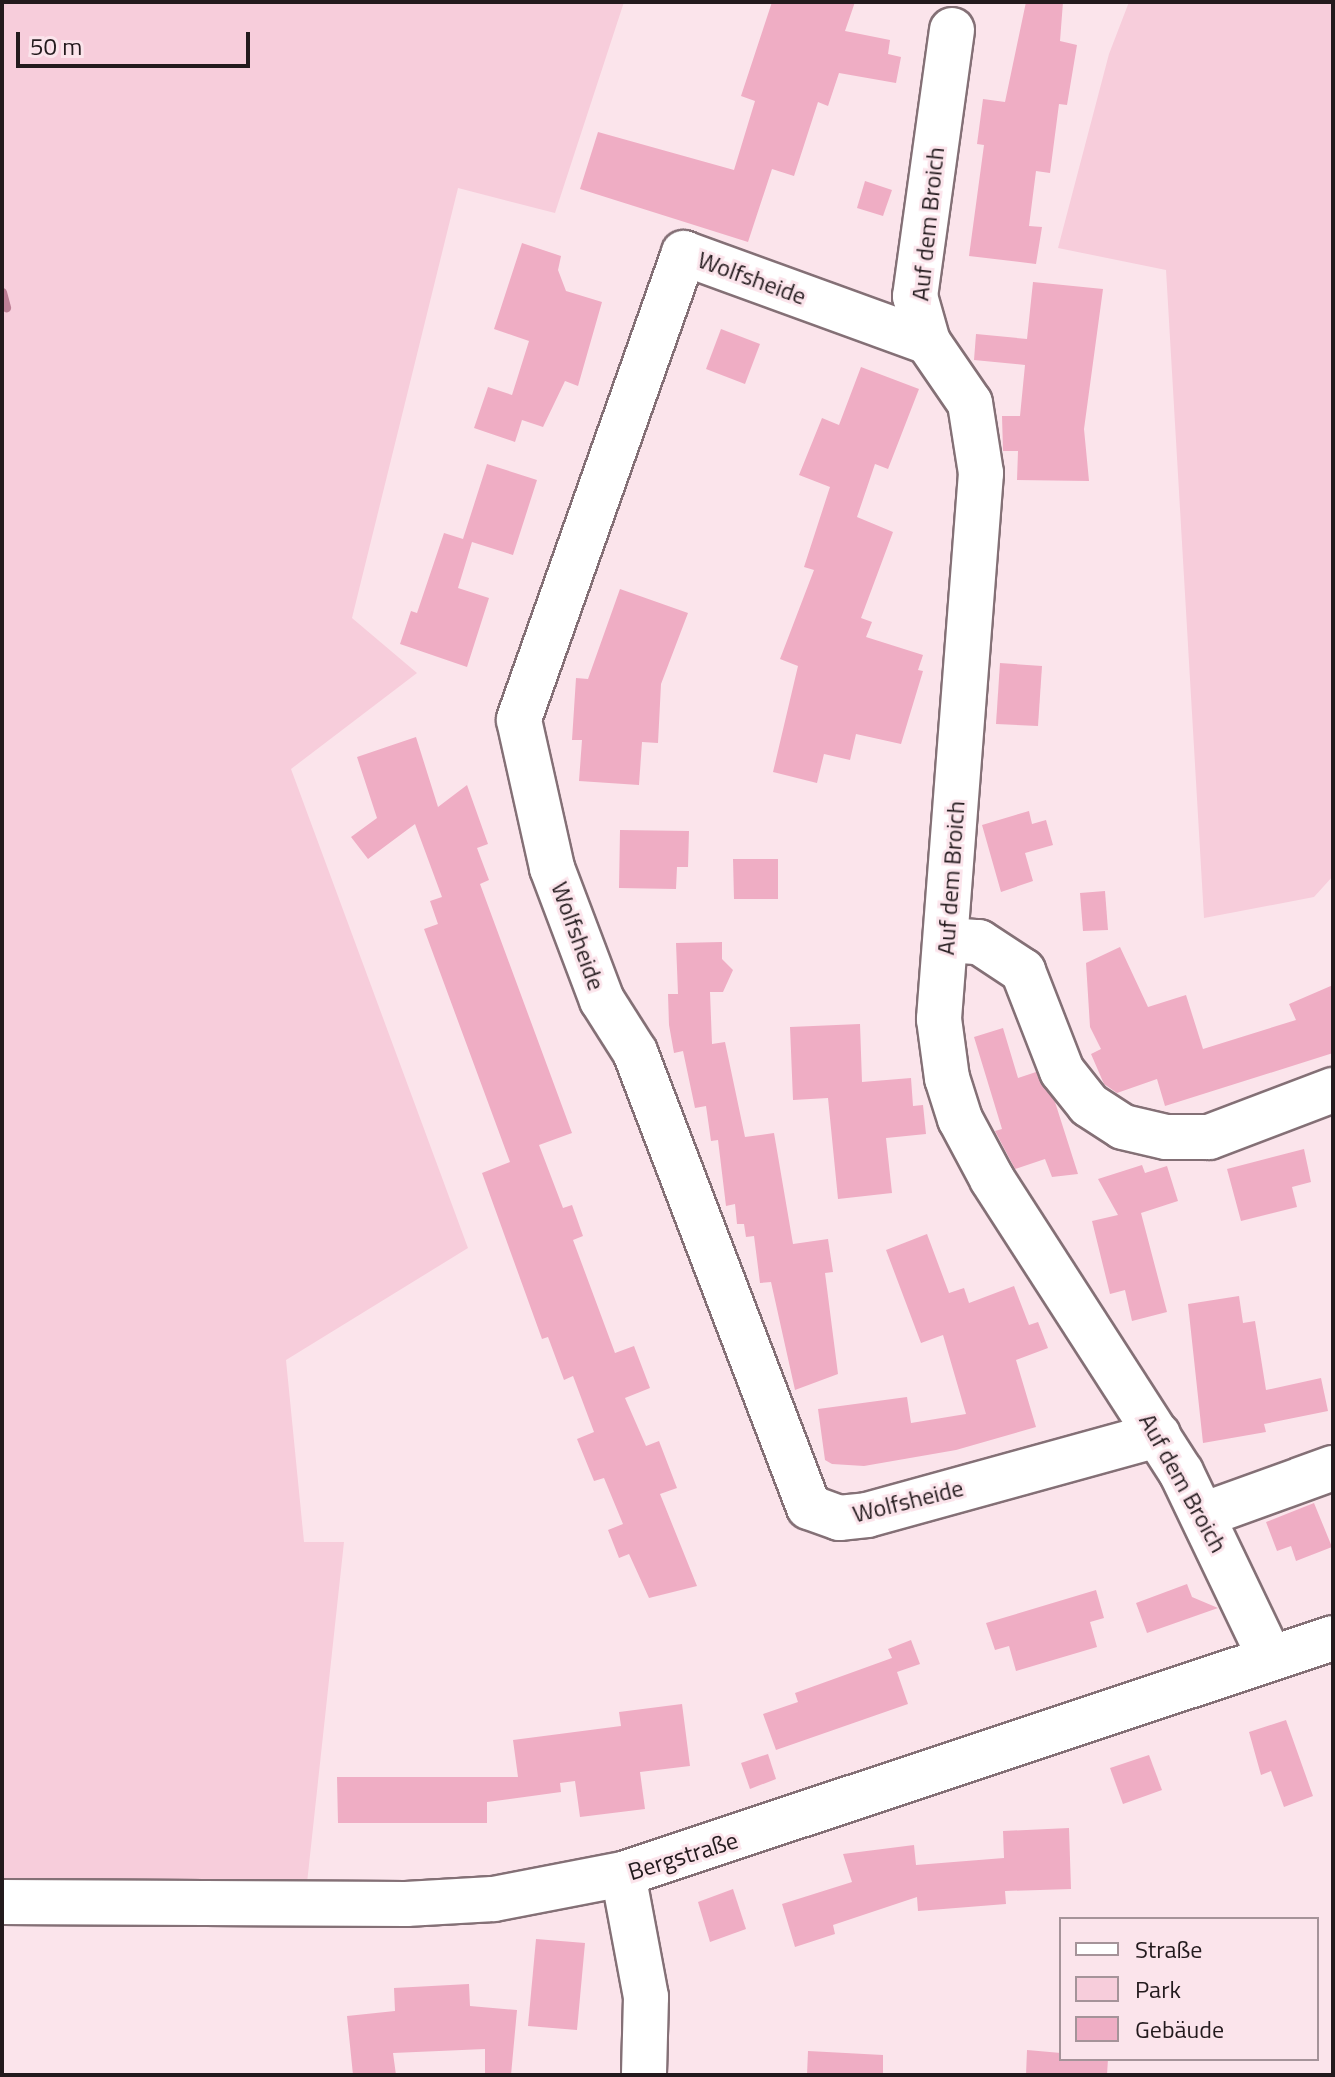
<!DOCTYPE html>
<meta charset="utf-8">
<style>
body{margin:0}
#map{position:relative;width:1335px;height:2077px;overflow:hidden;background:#fbe4eb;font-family:"Titillium Web",sans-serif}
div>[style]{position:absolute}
.green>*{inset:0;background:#f7cddb}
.stream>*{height:9px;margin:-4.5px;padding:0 4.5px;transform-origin:4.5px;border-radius:4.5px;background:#bf8197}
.building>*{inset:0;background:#efadc4}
.roads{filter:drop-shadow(2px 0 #847076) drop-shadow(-2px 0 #847076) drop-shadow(0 2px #847076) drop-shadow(0 -2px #847076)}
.minor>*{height:44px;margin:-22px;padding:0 22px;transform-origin:22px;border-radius:22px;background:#fff}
span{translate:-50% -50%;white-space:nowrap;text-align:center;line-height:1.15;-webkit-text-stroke:6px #fbe4eb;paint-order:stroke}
.street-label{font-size:24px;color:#231a1d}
.frame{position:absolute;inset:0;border:4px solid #231a1d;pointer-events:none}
.legend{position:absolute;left:1059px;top:1917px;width:260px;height:144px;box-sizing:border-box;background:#fbe4eb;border:2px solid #a59399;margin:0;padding:10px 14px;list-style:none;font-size:24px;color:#231a1d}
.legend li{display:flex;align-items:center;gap:16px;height:40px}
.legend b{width:40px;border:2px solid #a59399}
.scale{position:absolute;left:16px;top:32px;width:234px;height:36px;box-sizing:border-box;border:4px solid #231a1d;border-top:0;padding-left:10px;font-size:24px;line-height:28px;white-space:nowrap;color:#231a1d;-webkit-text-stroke:6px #fbe4eb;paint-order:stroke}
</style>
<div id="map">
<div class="green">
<i style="clip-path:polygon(2px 2px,624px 2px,555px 213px,458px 188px,352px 618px,417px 673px,291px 769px,468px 1248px,286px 1360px,304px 1542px,344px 1542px,307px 1883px,2px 1881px)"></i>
<i style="clip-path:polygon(1129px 2px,1333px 2px,1333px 876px,1314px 897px,1204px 918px,1166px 270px,1058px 248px,1109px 54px)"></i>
</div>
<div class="stream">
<i style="left:2px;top:292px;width:16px;rotate:75deg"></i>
</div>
<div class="building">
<i style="clip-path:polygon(772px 2px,855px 2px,845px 31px,890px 40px,888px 54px,901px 57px,896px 83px,839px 73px,828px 106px,818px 102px,794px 176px,772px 169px,748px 242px,580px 189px,598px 132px,734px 170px,755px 101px,741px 96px)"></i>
<i style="clip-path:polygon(1026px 2px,1063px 2px,1060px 41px,1077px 45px,1067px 105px,1059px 104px,1050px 173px,1036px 171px,1029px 226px,1042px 227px,1036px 264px,969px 256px,984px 145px,977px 144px,983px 99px,1005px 102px)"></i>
<i style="clip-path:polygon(865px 181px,892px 190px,883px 216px,857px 208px)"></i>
<i style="clip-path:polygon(522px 243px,561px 256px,558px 270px,566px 291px,602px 302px,578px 386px,565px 381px,543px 427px,522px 420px,515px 442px,474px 428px,488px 387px,512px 395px,529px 341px,494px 329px)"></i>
<i style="clip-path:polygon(1033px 282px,1103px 289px,1084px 429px,1089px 481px,1017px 480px,1018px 451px,1003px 451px,1002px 416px,1020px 416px,1025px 365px,974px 360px,976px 334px,1027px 339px)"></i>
<i style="clip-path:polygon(721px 329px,760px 344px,745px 384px,706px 369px)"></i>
<i style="clip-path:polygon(861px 367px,919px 389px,888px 469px,875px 464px,857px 517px,893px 532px,861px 618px,872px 622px,866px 637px,923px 655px,918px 670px,923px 671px,901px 744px,856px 734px,850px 760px,824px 754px,817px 783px,773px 772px,798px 666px,780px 659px,814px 570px,804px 567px,830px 487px,799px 475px,822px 418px,839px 425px)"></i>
<i style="clip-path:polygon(487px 464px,537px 480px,513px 555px,472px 542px,458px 588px,489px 598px,467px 667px,400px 644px,411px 611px,417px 613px,444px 533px,463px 539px)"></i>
<i style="clip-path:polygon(620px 589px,688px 613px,661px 684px,658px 743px,642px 742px,639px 785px,579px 781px,582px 740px,572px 740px,576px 678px,588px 679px)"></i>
<i style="clip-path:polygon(1000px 663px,1042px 666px,1038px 726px,996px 724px)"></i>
<i style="clip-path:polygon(416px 737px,438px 807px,467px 785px,488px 844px,477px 848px,489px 880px,480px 884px,572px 1133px,539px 1145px,563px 1208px,572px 1205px,583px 1236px,573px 1240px,615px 1353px,634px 1346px,650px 1388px,625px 1398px,646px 1446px,659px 1441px,677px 1488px,660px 1494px,697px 1586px,649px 1598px,629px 1554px,619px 1558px,608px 1530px,623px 1524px,604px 1478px,594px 1481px,577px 1439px,594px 1432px,573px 1376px,564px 1380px,548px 1337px,542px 1339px,482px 1173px,510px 1162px,424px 929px,438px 924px,430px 901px,442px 897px,415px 824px,368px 859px,351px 837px,377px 818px,357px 757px)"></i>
<i style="clip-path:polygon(1029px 811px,1032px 824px,1046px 820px,1053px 845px,1025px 853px,1033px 881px,1001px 892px,982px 825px)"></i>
<i style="clip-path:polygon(620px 830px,689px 831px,688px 867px,677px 867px,676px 889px,619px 888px)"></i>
<i style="clip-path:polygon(733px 859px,778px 859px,778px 899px,734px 899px)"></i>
<i style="clip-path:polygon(1105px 891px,1108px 930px,1083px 931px,1080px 893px)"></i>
<i style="clip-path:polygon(722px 942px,722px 959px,733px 970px,723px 992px,710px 992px,712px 1044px,725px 1042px,745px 1137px,774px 1133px,793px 1244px,828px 1239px,833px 1272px,825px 1273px,838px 1374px,795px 1390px,771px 1282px,760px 1283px,754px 1236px,746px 1237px,744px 1224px,737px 1224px,735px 1204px,726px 1206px,718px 1140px,711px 1141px,706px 1106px,695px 1108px,683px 1051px,674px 1053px,669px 1025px,668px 994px,678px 994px,676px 943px)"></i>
<i style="clip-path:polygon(1120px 947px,1148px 1007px,1186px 995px,1203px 1049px,1296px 1020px,1289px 1004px,1333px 985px,1333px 1053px,1165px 1106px,1157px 1079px,1117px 1093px,1104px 1084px,1091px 1054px,1101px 1049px,1090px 1027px,1086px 963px)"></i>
<i style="clip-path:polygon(860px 1024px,862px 1082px,911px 1078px,913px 1106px,923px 1105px,926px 1134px,886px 1138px,892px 1193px,838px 1199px,828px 1098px,793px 1100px,790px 1027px)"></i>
<i style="clip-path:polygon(1003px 1028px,1018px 1078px,1036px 1072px,1055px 1102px,1078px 1174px,1052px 1177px,1045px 1159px,1015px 1169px,995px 1131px,1002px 1129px,974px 1037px)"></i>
<i style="clip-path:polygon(1304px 1149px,1311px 1182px,1292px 1187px,1297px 1207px,1241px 1221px,1227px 1169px)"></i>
<i style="clip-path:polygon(1142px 1165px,1145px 1173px,1167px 1166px,1178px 1201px,1141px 1213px,1167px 1312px,1132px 1321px,1125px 1290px,1110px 1294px,1092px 1221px,1118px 1215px,1098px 1179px)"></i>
<i style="clip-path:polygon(927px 1234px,949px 1293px,964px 1288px,969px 1303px,1014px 1286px,1029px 1325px,1038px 1322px,1048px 1348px,1016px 1360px,1036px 1427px,956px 1450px,864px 1466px,832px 1464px,825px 1460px,818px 1409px,907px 1397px,911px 1423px,966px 1414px,943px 1335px,921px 1343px,886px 1250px)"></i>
<i style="clip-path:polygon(1239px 1296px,1243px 1323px,1255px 1321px,1266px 1390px,1321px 1378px,1328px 1411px,1264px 1424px,1266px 1432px,1203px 1443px,1188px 1304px)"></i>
<i style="clip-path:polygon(1314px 1503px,1332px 1547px,1296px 1561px,1291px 1546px,1277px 1551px,1266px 1522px)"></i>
<i style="clip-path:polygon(1187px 1584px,1192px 1597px,1218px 1608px,1147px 1633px,1136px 1603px)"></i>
<i style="clip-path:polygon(1096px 1590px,1104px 1618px,1090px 1622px,1097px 1647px,1016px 1671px,1009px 1646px,995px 1650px,986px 1623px)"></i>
<i style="clip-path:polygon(911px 1640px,920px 1664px,897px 1672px,908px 1704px,776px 1750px,763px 1714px,798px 1702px,795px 1693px,892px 1658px,888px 1649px)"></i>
<i style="clip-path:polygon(682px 1704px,690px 1766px,640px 1772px,645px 1809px,580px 1817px,575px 1781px,560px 1783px,561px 1792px,487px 1802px,487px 1823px,338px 1823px,337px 1777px,518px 1777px,513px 1740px,621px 1726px,619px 1712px)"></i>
<i style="clip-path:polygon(1286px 1720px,1313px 1796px,1284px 1807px,1271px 1771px,1261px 1775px,1249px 1732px)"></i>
<i style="clip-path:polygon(768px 1754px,776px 1779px,750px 1789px,741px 1763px)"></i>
<i style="clip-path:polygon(1149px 1755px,1162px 1790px,1123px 1804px,1110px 1768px)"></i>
<i style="clip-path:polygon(1069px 1828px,1071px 1889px,1005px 1891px,1006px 1904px,918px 1911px,917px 1897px,833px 1925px,835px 1934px,795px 1947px,782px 1904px,852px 1882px,843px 1854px,914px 1845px,916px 1865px,1004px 1858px,1003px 1831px)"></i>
<i style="clip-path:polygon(733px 1889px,746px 1929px,710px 1942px,698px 1902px)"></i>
<i style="clip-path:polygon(536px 1939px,585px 1943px,577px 2030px,528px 2026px)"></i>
<i style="clip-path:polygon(469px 1984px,470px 2006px,517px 2010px,511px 2075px,485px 2075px,485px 2049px,393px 2053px,396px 2075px,353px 2075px,347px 2016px,395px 2011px,394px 1988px)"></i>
<i style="clip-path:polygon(1027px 2050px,1061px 2053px,1061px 2059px,1108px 2059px,1107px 2075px,1026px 2075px)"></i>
<i style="clip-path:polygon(808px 2051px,883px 2055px,883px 2075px,807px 2075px)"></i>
</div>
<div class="roads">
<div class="minor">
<i style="left:952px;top:30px;width:269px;rotate:97.9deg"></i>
<i style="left:915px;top:296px;width:48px;rotate:74.2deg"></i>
<i style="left:928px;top:342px;width:74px;rotate:55.5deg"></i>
<i style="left:970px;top:403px;width:71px;rotate:81.1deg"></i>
<i style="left:981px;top:473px;width:548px;rotate:94.4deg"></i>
<i style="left:939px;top:1019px;width:60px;rotate:82.3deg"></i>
<i style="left:947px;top:1078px;width:43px;rotate:72.4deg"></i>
<i style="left:960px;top:1119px;width:68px;rotate:61.9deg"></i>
<i style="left:992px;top:1179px;width:349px;rotate:57.2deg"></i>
<i style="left:1181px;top:1472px;width:206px;rotate:64.4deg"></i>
<i style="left:928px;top:342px;width:260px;rotate:-160deg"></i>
<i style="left:684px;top:253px;width:495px;rotate:109.5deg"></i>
<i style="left:519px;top:720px;width:152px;rotate:77.4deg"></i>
<i style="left:552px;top:868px;width:141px;rotate:69.3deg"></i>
<i style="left:602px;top:1000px;width:62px;rotate:57.6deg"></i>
<i style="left:635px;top:1052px;width:487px;rotate:69.1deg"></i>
<i style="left:809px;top:1507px;width:32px;rotate:20deg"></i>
<i style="left:839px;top:1518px;width:28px;rotate:-6deg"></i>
<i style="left:867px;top:1515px;width:302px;rotate:-15.4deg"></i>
<i style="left:947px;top:940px;width:32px;rotate:4deg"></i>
<i style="left:979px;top:942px;width:53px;rotate:33.4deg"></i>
<i style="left:1023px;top:971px;width:107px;rotate:68.7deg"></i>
<i style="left:1062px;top:1071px;width:43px;rotate:51.5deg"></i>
<i style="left:1089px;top:1105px;width:40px;rotate:32.9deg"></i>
<i style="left:1123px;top:1127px;width:44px;rotate:13.1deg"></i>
<i style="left:1166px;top:1137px;width:43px"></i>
<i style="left:1209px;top:1137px;width:133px;rotate:-20.8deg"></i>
<i style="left:1203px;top:1515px;width:138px;rotate:-19.9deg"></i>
<i style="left:623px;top:1874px;width:125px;rotate:79.4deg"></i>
<i style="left:646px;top:1997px;width:78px;rotate:91.5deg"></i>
<i style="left:2px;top:1902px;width:404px;rotate:0.3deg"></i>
<i style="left:406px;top:1904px;width:88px;rotate:-3.3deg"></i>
<i style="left:494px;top:1899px;width:131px;rotate:-11deg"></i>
<i style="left:623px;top:1874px;width:748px;rotate:-18.39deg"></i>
</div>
</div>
<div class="street-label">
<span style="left:928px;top:224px;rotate:-84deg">Auf dem Broich</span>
<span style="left:752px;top:278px;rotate:20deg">Wolfsheide</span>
<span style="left:951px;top:878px;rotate:-86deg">Auf dem Broich</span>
<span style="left:578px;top:936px;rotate:70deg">Wolfsheide</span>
<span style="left:1183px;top:1483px;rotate:61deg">Auf dem Broich</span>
<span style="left:908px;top:1501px;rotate:-14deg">Wolfsheide</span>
<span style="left:683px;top:1856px;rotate:-17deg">Bergstraße</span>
</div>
<div class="frame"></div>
<ul class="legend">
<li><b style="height:10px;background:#fff"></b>Straße</li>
<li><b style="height:22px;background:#f7cddb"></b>Park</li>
<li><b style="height:22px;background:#efadc4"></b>Gebäude</li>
</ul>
<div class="scale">50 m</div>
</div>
